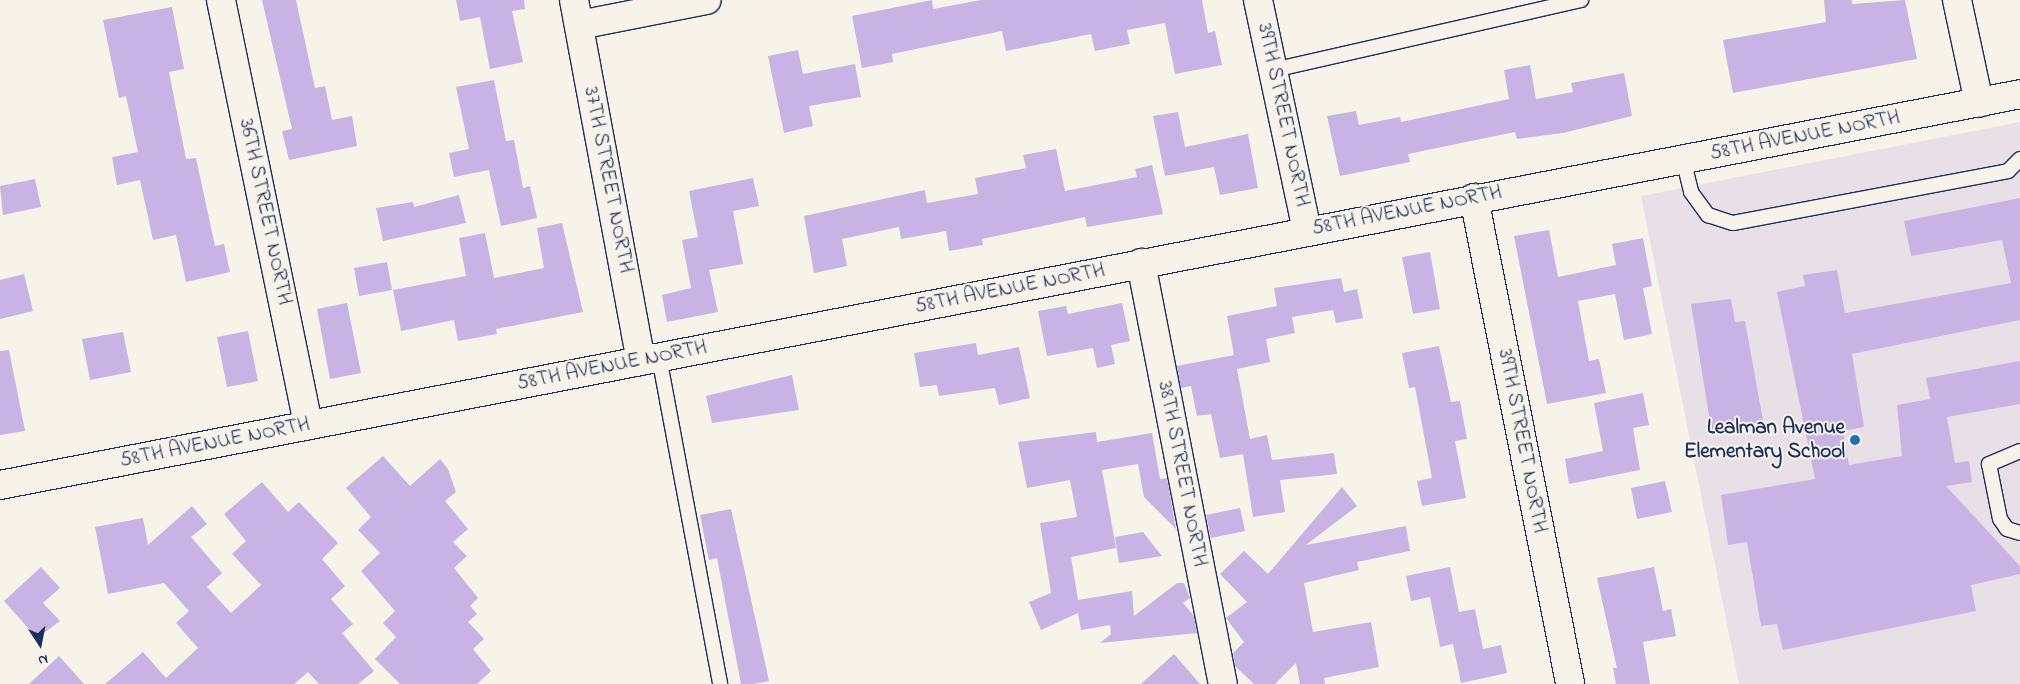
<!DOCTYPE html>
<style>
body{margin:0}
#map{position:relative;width:2020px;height:684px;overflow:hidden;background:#f7f3e8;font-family:"Indie Flower",sans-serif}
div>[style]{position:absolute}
.built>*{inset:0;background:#e9e0e7}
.building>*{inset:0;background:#c7b4e4}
.roads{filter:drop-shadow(1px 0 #1b2f5e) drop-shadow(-1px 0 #1b2f5e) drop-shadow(0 1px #1b2f5e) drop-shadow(0 -1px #1b2f5e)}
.service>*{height:14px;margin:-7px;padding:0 7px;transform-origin:7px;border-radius:7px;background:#f7f3e8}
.minor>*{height:28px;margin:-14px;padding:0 14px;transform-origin:14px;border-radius:14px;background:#f7f3e8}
.tertiary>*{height:28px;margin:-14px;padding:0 14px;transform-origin:14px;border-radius:14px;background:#f7f3e8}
.dots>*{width:14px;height:14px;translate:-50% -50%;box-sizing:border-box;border:2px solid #f7f3e8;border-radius:50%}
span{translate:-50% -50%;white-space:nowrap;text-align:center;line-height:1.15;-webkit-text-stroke:4px #f7f3e8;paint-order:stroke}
.street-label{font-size:21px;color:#1b2f5e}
.poi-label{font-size:21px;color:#1b2f5e;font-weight:700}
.right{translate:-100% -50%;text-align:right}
.north{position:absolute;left:15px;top:619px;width:50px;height:50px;-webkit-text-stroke:4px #f7f3e8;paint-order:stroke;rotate:169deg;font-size:14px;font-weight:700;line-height:20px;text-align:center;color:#1b2f5e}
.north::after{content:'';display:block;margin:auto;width:18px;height:22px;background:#1b2f5e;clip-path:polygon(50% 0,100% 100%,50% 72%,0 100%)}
</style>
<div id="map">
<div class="built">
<i style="clip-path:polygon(2020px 122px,2020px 684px,1739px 684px,1641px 196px)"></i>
</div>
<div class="building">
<i style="clip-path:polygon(262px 0,296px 0,315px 88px,325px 86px,332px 120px,352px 116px,357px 146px,289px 160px,282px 131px,292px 129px)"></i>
<i style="clip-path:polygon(456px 0,524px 0,525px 9px,512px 11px,523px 62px,490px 69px,480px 17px,460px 21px)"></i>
<i style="clip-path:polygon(932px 0,933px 9px,981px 0,1202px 0,1208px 33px,1215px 31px,1222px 65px,1175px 74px,1165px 23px,1127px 30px,1130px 44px,1095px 51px,1091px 34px,1006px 51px,1002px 31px,892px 54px,893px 62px,862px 68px,852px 16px)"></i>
<i style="clip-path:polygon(1824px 0,1852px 0,1852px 4px,1905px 0,1917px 59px,1733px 93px,1723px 40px,1826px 22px)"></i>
<i style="clip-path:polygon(172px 7px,184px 69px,169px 72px,186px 159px,196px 158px,215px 246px,224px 244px,230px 272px,186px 282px,176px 235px,153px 240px,140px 180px,117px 185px,112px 157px,138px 152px,126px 96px,119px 98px,103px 20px)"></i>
<i style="clip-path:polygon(798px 50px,803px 74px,855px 64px,861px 97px,809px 106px,813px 126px,784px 133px,768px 56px)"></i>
<i style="clip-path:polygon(1530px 65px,1536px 99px,1573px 92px,1571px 83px,1624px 73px,1632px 116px,1563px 133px,1517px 139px,1515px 132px,1466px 142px,1408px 154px,1410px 162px,1340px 176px,1327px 116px,1356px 111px,1359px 125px,1400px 117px,1401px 122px,1509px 99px,1504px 70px)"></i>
<i style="clip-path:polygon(494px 80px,506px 141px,514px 140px,523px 188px,530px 186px,537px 218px,501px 226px,489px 170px,454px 177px,449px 153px,469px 149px,456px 87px)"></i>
<i style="clip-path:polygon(1178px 112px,1185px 147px,1248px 134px,1258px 188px,1220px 195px,1214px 167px,1165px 176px,1153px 116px)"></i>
<i style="clip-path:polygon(1056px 149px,1065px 191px,1137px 177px,1135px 169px,1152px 165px,1163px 214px,1087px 227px,1085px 217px,982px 239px,983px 245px,949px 251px,946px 231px,901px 239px,899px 227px,842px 239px,847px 266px,814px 273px,804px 216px,925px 190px,927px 203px,978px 194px,975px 178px,1026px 168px,1023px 155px)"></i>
<i style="clip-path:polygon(753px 178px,759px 206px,733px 211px,743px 264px,709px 270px,718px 312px,667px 322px,662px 295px,691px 288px,682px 240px,698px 237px,689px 191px)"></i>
<i style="clip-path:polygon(35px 179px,41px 207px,3px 215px,0 186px)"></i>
<i style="clip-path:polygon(459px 195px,466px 223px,383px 241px,376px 208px,413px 202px,414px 207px)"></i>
<i style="clip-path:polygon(2020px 198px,2020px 320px,1852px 354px,1864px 427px,1843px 431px,1849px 465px,1902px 456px,1897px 405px,1930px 399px,1926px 378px,2020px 361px,2020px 404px,1947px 417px,1955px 463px,1969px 461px,1972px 482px,1946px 486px,2020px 566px,2020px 574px,1971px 585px,1976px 611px,1783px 650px,1777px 624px,1761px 626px,1747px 542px,1728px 545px,1721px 495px,1815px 479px,1777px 292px,1805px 286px,1803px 275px,1837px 270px,1845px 313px,2011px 283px,2002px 240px,1911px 256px,1904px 221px)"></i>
<i style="clip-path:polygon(562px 223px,583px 312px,496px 329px,497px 334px,458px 341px,454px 320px,401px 331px,393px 290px,466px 276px,459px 238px,485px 233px,494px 278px,544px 268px,537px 228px)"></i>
<i style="clip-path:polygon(1549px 230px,1558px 277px,1616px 265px,1612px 244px,1643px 238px,1652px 286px,1643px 288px,1652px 334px,1624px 340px,1615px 294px,1578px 301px,1589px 361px,1599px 359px,1606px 393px,1547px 404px,1514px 236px)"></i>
<i style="clip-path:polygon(1430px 252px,1440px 309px,1413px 314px,1402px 257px)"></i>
<i style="clip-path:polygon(387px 262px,392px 290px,359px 296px,354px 268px)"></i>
<i style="clip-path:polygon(24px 274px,33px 311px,0 319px,0 280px)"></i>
<i style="clip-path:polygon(1341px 278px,1344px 292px,1357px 289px,1363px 318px,1336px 323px,1333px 310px,1292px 317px,1295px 333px,1266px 339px,1270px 362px,1237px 369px,1250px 439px,1267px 435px,1272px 460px,1334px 453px,1337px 474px,1280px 480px,1285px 512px,1253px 517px,1243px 454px,1220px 458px,1211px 414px,1197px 416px,1191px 386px,1181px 388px,1177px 366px,1234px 355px,1227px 316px,1277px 306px,1274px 288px)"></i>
<i style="clip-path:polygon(1731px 299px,1735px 322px,1745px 321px,1764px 426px,1712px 434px,1691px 304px)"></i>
<i style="clip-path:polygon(347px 303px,361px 373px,330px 379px,317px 309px)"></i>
<i style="clip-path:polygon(1122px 303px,1130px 341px,1111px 345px,1115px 364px,1097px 368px,1093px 348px,1047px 356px,1038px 311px,1066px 306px,1068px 314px)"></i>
<i style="clip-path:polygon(248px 331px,258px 381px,227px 387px,217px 337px)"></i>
<i style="clip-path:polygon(123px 332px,131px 372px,90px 380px,82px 339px)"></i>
<i style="clip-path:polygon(976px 343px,978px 355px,1019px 347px,1030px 398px,999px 405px,995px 388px,939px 396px,937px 385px,920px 387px,914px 353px)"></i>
<i style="clip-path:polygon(1439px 346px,1451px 402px,1460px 401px,1467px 439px,1455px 441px,1466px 498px,1422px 506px,1417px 481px,1432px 478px,1415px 387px,1409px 388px,1402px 353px)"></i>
<i style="clip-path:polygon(9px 350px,25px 431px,0 435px,0 351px)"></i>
<i style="clip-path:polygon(792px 375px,799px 410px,712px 423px,706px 396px)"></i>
<i style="clip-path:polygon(1643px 393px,1649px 425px,1633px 428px,1640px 470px,1569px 484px,1565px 459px,1603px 451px,1594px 403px)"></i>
<i style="clip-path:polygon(1096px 432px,1097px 442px,1152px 433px,1160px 479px,1167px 478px,1176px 529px,1144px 497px,1138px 464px,1102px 470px,1116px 548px,1071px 557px,1078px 600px,1132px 591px,1134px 616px,1177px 583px,1184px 583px,1190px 598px,1183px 603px,1194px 616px,1197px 633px,1100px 643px,1111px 634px,1110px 625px,1081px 630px,1078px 613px,1041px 630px,1029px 602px,1051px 593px,1040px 523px,1077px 517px,1070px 480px,1027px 488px,1018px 442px)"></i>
<i style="clip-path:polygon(383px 456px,410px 486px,440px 459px,448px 469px,456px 492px,445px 501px,468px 529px,453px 542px,467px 556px,454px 568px,478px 598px,470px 606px,477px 614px,468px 622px,484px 639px,473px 649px,491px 671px,477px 684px,400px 684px,375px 659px,396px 637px,383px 623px,395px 611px,361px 571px,380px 553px,358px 530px,371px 517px,346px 488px)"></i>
<i style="clip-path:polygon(1665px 481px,1672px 512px,1637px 519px,1631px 488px)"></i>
<i style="clip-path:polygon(262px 482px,288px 512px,299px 502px,338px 543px,322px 559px,345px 586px,331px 599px,353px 624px,342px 633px,374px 671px,358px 684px,319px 684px,308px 672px,294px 684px,105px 684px,143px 652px,166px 678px,198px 648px,176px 623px,189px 611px,164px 583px,108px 594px,95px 527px,143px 518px,148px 545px,192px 506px,207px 524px,191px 537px,222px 573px,207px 587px,231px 613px,261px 585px,232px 554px,246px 541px,224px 514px)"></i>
<i style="clip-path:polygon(1342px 487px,1357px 506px,1306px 545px,1406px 526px,1410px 551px,1357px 562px,1359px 570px,1304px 583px,1313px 632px,1371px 622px,1379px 667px,1324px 678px,1325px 684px,1300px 684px,1296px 663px,1275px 684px,1254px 684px,1235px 666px,1233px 653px,1244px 642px,1226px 618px,1247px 602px,1220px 574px,1244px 551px,1268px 574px)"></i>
<i style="clip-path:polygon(1240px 508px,1245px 531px,1211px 538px,1206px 515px)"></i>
<i style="clip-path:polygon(731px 509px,769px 681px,753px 684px,741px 684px,717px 558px,709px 560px,700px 515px)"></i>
<i style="clip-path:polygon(1143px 532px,1162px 556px,1119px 563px,1115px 537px)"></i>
<i style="clip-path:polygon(41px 567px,60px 588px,43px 603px,60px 621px,37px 638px,4px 601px)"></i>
<i style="clip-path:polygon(1450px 567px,1459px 612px,1475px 609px,1483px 649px,1501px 645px,1507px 673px,1461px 683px,1453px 644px,1440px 647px,1430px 597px,1411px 601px,1406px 576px)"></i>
<i style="clip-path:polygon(1654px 567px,1663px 611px,1671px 609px,1676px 636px,1643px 642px,1650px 684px,1616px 684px,1613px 668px,1617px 668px,1597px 578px)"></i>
<i style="clip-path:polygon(1174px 654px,1200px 684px,1141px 684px)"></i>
<i style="clip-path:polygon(59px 656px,84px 684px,29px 684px)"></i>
</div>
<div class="roads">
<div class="service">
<i style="left:1273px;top:70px;width:316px;rotate:-12.8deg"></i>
<i style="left:1683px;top:159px;width:34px;rotate:76deg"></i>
<i style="left:1691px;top:192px;width:29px;rotate:54deg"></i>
<i style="left:1708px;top:215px;width:26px;rotate:18deg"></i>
<i style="left:1733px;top:223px;width:280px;rotate:-10.7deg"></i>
<i style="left:2008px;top:171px;width:17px;rotate:-45deg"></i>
<i style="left:659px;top:357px;width:333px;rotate:79.4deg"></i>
<i style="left:2020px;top:451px;width:34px;rotate:157deg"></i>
<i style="left:1989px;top:464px;width:56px;rotate:78.7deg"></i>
<i style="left:2000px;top:519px;width:12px;rotate:55deg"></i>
<i style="left:2007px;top:529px;width:14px;rotate:17deg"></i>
</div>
<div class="minor">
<i style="left:221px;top:0;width:434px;rotate:78.4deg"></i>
<i style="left:574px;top:0;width:366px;rotate:79.5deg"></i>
<i style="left:1258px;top:0;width:236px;rotate:78deg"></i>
<i style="left:1957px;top:0;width:105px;rotate:77.9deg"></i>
<i style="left:579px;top:25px;width:130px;rotate:-11.1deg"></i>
<i style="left:1474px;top:198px;width:495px;rotate:78.8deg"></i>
<i style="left:1141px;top:263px;width:429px;rotate:79deg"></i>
</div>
<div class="tertiary">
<i style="left:0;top:485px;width:2057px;rotate:-10.95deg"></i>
</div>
</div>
<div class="dots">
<i style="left:1855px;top:440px;background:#1f6fb2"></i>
</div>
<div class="street-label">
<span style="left:1283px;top:115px;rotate:78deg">39TH STREET NORTH</span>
<span style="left:1805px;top:136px;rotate:-11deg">58TH AVENUE NORTH</span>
<span style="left:608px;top:180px;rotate:79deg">37TH STREET NORTH</span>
<span style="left:1407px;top:211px;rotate:-11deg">58TH AVENUE NORTH</span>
<span style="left:265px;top:212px;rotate:78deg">36TH STREET NORTH</span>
<span style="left:1010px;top:289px;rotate:-11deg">58TH AVENUE NORTH</span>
<span style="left:612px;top:366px;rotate:-11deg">58TH AVENUE NORTH</span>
<span style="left:1522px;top:441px;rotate:79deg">39TH STREET NORTH</span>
<span style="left:215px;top:443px;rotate:-11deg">58TH AVENUE NORTH</span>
<span style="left:1182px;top:474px;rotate:79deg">38TH STREET NORTH</span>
</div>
<div class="poi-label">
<span class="right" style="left:1845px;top:440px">Lealman Avenue<br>Elementary School</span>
</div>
<div class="north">N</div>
</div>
